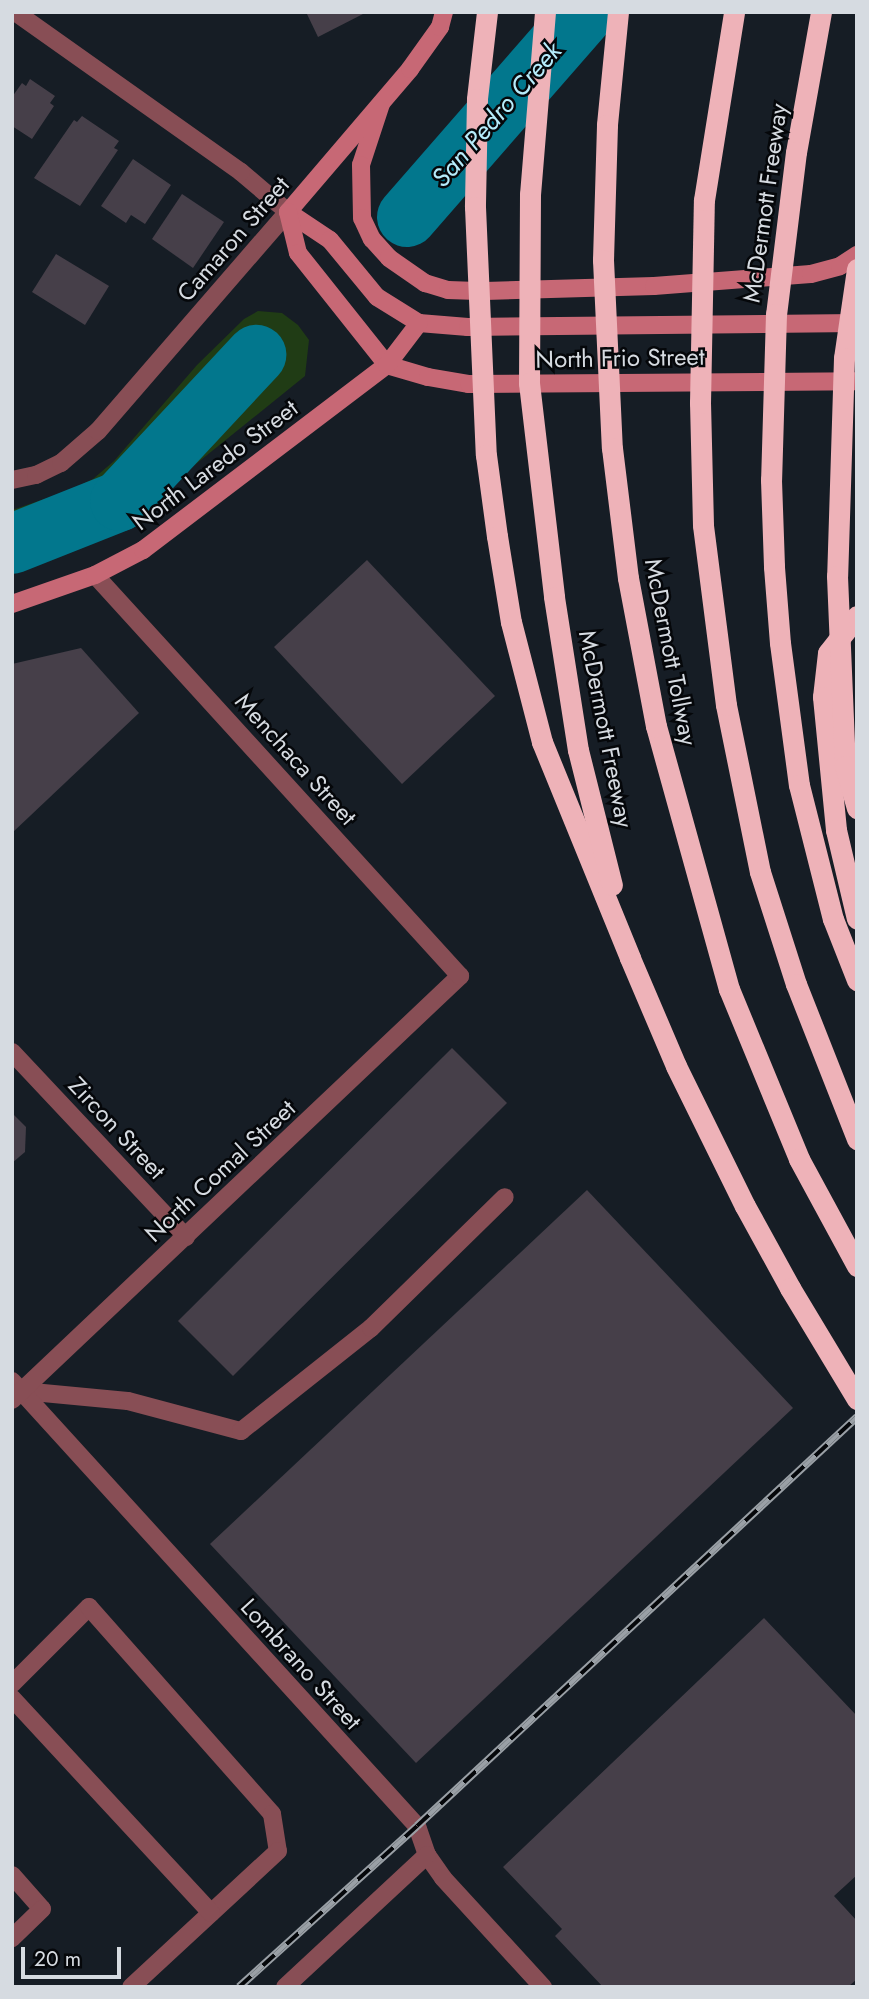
<!DOCTYPE html>
<style>
body{margin:0}
#map{position:relative;width:869px;height:1999px;overflow:hidden;background:#161d25;font-family:Jost,sans-serif}
div>[style]{position:absolute}
.green>*{inset:0;background:#203c15}
.river>*{height:60px;margin:-30px;padding:0 30px;transform-origin:30px;border-radius:30px;background:#02778d}
.building>*{inset:0;background:#463f49}
.lane>*{height:18px;margin:-9px;padding:0 9px;transform-origin:9px;border-radius:9px;background:#884e55}
.street>*{height:18px;margin:-9px;padding:0 9px;transform-origin:9px;border-radius:9px;background:#884e55}
.secondary>*{height:18px;margin:-9px;padding:0 9px;transform-origin:9px;border-radius:9px;background:#c76875}
.highway>*{height:21px;margin:-10.5px;padding:0 10.5px;transform-origin:10.5px;border-radius:10.5px;background:#eeb2b8}
.rail>*{height:8px;margin-top:-4px;transform-origin:0;background:repeating-linear-gradient(90deg,#05070a 0 16px,#9aa0a6 0 32px);box-sizing:border-box;border-block:2px solid #9aa0a6}
.highway-bridge>*{height:21px;margin:-10.5px;padding:0 10.5px;transform-origin:10.5px;border-radius:10.5px;background:#eeb2b8}
span{translate:-50% -50%;white-space:nowrap;text-align:center;line-height:1.15;-webkit-text-stroke:5px #05070a;paint-order:stroke}
.street-label{font-size:24px;color:#d6dbe1}
.water-label{font-size:26px;color:#b6ecfb;font-style:italic}
.frame{position:absolute;inset:0;border:14px solid #d6dbe1;pointer-events:none}
.scale{position:absolute;left:21px;top:1947px;width:100px;height:32px;box-sizing:border-box;border:4px solid #d6dbe1;border-top:0;padding-left:9px;font-size:21px;line-height:24px;white-space:nowrap;color:#d6dbe1;-webkit-text-stroke:5px #05070a;paint-order:stroke}
</style>
<div id="map">
<div class="green">
<i style="clip-path:polygon(258px 311px,282px 313px,298px 325px,309px 340px,305px 376px,191px 468px,119px 519px,57px 549px,12px 559px,12px 510px,68px 491px,93px 479px,114px 461px,197px 365px,244px 319px)"></i>
</div>
<div class="river">
<i style="left:407px;top:217px;width:272px;rotate:-48.9deg"></i>
<i style="left:12px;top:544px;width:116px;rotate:-21.7deg"></i>
<i style="left:120px;top:501px;width:200px;rotate:-47deg"></i>
</div>
<div class="building">
<i style="clip-path:polygon(306px 12px,362px 12px,363px 14px,318px 37px)"></i>
<i style="clip-path:polygon(30px 79px,55px 96px,50px 103px,54px 106px,32px 139px,12px 126px,12px 97px,22px 83px,26px 86px)"></i>
<i style="clip-path:polygon(82px 116px,119px 141px,114px 148px,118px 150px,80px 206px,34px 178px,74px 120px,77px 122px)"></i>
<i style="clip-path:polygon(133px 159px,171px 185px,145px 224px,131px 215px,126px 223px,101px 206px)"></i>
<i style="clip-path:polygon(182px 194px,224px 222px,193px 268px,152px 239px)"></i>
<i style="clip-path:polygon(56px 254px,109px 286px,85px 325px,32px 292px)"></i>
<i style="clip-path:polygon(367px 560px,495px 696px,402px 784px,274px 647px)"></i>
<i style="clip-path:polygon(81px 648px,139px 713px,12px 833px,12px 664px)"></i>
<i style="clip-path:polygon(452px 1048px,507px 1103px,233px 1376px,178px 1321px)"></i>
<i style="clip-path:polygon(12px 1113px,26px 1127px,25px 1152px,12px 1163px)"></i>
<i style="clip-path:polygon(587px 1190px,793px 1408px,416px 1763px,210px 1544px)"></i>
<i style="clip-path:polygon(764px 1618px,857px 1716px,857px 1875px,834px 1896px,857px 1921px,857px 1979px,848px 1987px,603px 1987px,555px 1936px,562px 1929px,503px 1867px)"></i>
</div>
<div class="lane">
<i style="left:22px;top:1391px;width:106px;rotate:5.4deg"></i>
<i style="left:128px;top:1401px;width:117px;rotate:14.9deg"></i>
<i style="left:241px;top:1431px;width:166px;rotate:-38.4deg"></i>
<i style="left:371px;top:1328px;width:187px;rotate:-44.4deg"></i>
<i style="left:12px;top:1684px;width:109px;rotate:-45deg"></i>
<i style="left:89px;top:1607px;width:276px;rotate:48.5deg"></i>
<i style="left:272px;top:1814px;width:37px;rotate:81deg"></i>
<i style="left:278px;top:1851px;width:200px;rotate:137.2deg"></i>
<i style="left:12px;top:1698px;width:293px;rotate:47.2deg"></i>
<i style="left:12px;top:1875px;width:45px;rotate:48.6deg"></i>
<i style="left:42px;top:1909px;width:42px;rotate:136deg"></i>
</div>
<div class="street">
<i style="left:12px;top:480px;width:25px;rotate:-12deg"></i>
<i style="left:36px;top:475px;width:28px;rotate:-26deg"></i>
<i style="left:61px;top:463px;width:49px;rotate:-40.9deg"></i>
<i style="left:98px;top:431px;width:290px;rotate:-49.1deg"></i>
<i style="left:288px;top:212px;width:62px;rotate:-139.6deg"></i>
<i style="left:241px;top:172px;width:277px;rotate:-144.7deg"></i>
<i style="left:12px;top:1052px;width:254px;rotate:46.8deg"></i>
<i style="left:12px;top:1381px;width:602px;rotate:47.69deg"></i>
<i style="left:417px;top:1826px;width:31px;rotate:71deg"></i>
<i style="left:427px;top:1855px;width:28px;rotate:55deg"></i>
<i style="left:443px;top:1878px;width:148px;rotate:47.5deg"></i>
<i style="left:12px;top:1400px;width:617px;rotate:-43.42deg"></i>
<i style="left:460px;top:976px;width:542px;rotate:-132.31deg"></i>
<i style="left:285px;top:1987px;width:194px;rotate:-42.9deg"></i>
</div>
<div class="secondary">
<i style="left:381px;top:104px;width:64px;rotate:108.2deg"></i>
<i style="left:361px;top:165px;width:53px;rotate:88.9deg"></i>
<i style="left:362px;top:218px;width:23px;rotate:65deg"></i>
<i style="left:372px;top:239px;width:25px;rotate:48deg"></i>
<i style="left:389px;top:258px;width:44px;rotate:34.8deg"></i>
<i style="left:425px;top:283px;width:24px;rotate:17deg"></i>
<i style="left:448px;top:290px;width:37px;rotate:2deg"></i>
<i style="left:485px;top:291px;width:169px;rotate:-1.7deg"></i>
<i style="left:654px;top:286px;width:157px;rotate:-4.4deg"></i>
<i style="left:811px;top:274px;width:30px;rotate:-15deg"></i>
<i style="left:840px;top:266px;width:20px;rotate:-33deg"></i>
<i style="left:288px;top:212px;width:50px;rotate:33.7deg"></i>
<i style="left:330px;top:240px;width:74px;rotate:50.5deg"></i>
<i style="left:377px;top:297px;width:49px;rotate:31.8deg"></i>
<i style="left:419px;top:323px;width:49px;rotate:4.7deg"></i>
<i style="left:468px;top:327px;width:389px;rotate:-0.6deg"></i>
<i style="left:288px;top:212px;width:188px;rotate:-49.5deg"></i>
<i style="left:410px;top:69px;width:52px;rotate:-54.5deg"></i>
<i style="left:440px;top:27px;width:16px;rotate:-75deg"></i>
<i style="left:288px;top:212px;width:42px;rotate:76.3deg"></i>
<i style="left:298px;top:253px;width:143px;rotate:51.5deg"></i>
<i style="left:387px;top:365px;width:43px;rotate:16.3deg"></i>
<i style="left:428px;top:377px;width:42px;rotate:9.7deg"></i>
<i style="left:469px;top:384px;width:388px;rotate:-0.4deg"></i>
<i style="left:12px;top:604px;width:88px;rotate:-19.3deg"></i>
<i style="left:95px;top:575px;width:54px;rotate:-27.5deg"></i>
<i style="left:143px;top:550px;width:306px;rotate:-37.2deg"></i>
<i style="left:387px;top:365px;width:53px;rotate:-52.7deg"></i>
</div>
<div class="highway">
<i style="left:857px;top:616px;width:47px;rotate:128.1deg"></i>
<i style="left:828px;top:653px;width:44px;rotate:96.5deg"></i>
<i style="left:823px;top:697px;width:134px;rotate:84.4deg"></i>
<i style="left:836px;top:830px;width:91px;rotate:76.7deg"></i>
<i style="left:726px;top:705px;width:170px;rotate:78.5deg"></i>
<i style="left:760px;top:872px;width:118px;rotate:72.2deg"></i>
<i style="left:796px;top:984px;width:167px;rotate:68.5deg"></i>
<i style="left:656px;top:726px;width:273px;rotate:74.5deg"></i>
<i style="left:729px;top:989px;width:184px;rotate:67.6deg"></i>
<i style="left:799px;top:1159px;width:122px;rotate:61.5deg"></i>
<i style="left:630px;top:958px;width:117px;rotate:66.9deg"></i>
<i style="left:676px;top:1066px;width:156px;rotate:63.8deg"></i>
<i style="left:745px;top:1206px;width:94px;rotate:61.2deg"></i>
<i style="left:790px;top:1288px;width:130px;rotate:58.9deg"></i>
</div>
<div class="rail">
<i style="left:239px;top:1987px;width:240px;rotate:-42.1deg"></i>
<i style="left:417px;top:1826px;width:601px;rotate:-42.91deg"></i>
</div>
<div class="highway-bridge">
<i style="left:487px;top:12px;width:88px;rotate:96.6deg"></i>
<i style="left:477px;top:99px;width:108px;rotate:91.1deg"></i>
<i style="left:475px;top:207px;width:248px;rotate:87.5deg"></i>
<i style="left:486px;top:455px;width:82px;rotate:82.3deg"></i>
<i style="left:497px;top:536px;width:87px;rotate:80.8deg"></i>
<i style="left:511px;top:622px;width:124px;rotate:75.5deg"></i>
<i style="left:542px;top:742px;width:233px;rotate:67.8deg"></i>
<i style="left:545px;top:12px;width:183px;rotate:94.7deg"></i>
<i style="left:530px;top:194px;width:189px;rotate:90.3deg"></i>
<i style="left:529px;top:383px;width:215px;rotate:83.3deg"></i>
<i style="left:554px;top:597px;width:155px;rotate:81.1deg"></i>
<i style="left:578px;top:750px;width:139px;rotate:75.9deg"></i>
<i style="left:618px;top:12px;width:114px;rotate:95.6deg"></i>
<i style="left:607px;top:125px;width:135px;rotate:91.7deg"></i>
<i style="left:603px;top:260px;width:188px;rotate:87.3deg"></i>
<i style="left:612px;top:448px;width:131px;rotate:83deg"></i>
<i style="left:628px;top:578px;width:151px;rotate:79.3deg"></i>
<i style="left:821px;top:12px;width:142px;rotate:100.1deg"></i>
<i style="left:796px;top:152px;width:163px;rotate:97deg"></i>
<i style="left:776px;top:314px;width:166px;rotate:91.7deg"></i>
<i style="left:771px;top:480px;width:87px;rotate:88deg"></i>
<i style="left:774px;top:567px;width:76px;rotate:85.5deg"></i>
<i style="left:780px;top:643px;width:143px;rotate:82.4deg"></i>
<i style="left:799px;top:785px;width:138px;rotate:75.8deg"></i>
<i style="left:833px;top:919px;width:66px;rotate:68.5deg"></i>
<i style="left:857px;top:269px;width:90px;rotate:98.3deg"></i>
<i style="left:844px;top:358px;width:218px;rotate:91.8deg"></i>
<i style="left:837px;top:576px;width:190px;rotate:87.6deg"></i>
<i style="left:845px;top:766px;width:44px;rotate:74.1deg"></i>
<i style="left:726px;top:705px;width:181px;rotate:-97.3deg"></i>
<i style="left:703px;top:525px;width:122px;rotate:-91.4deg"></i>
<i style="left:700px;top:403px;width:203px;rotate:-88.9deg"></i>
<i style="left:704px;top:200px;width:190px;rotate:-80.9deg"></i>
</div>
<div class="street-label">
<span style="left:765px;top:203px;rotate:-82deg">McDermott Freeway</span>
<span style="left:233px;top:239px;rotate:-49deg">Camaron Street</span>
<span style="left:620px;top:358px;rotate:-1deg">North Frio Street</span>
<span style="left:215px;top:465px;rotate:-37deg">North Laredo Street</span>
<span style="left:671px;top:652px;rotate:79deg">McDermott Tollway</span>
<span style="left:606px;top:729px;rotate:79deg">McDermott Freeway</span>
<span style="left:296px;top:759px;rotate:48deg">Menchaca Street</span>
<span style="left:117px;top:1128px;rotate:47deg">Zircon Street</span>
<span style="left:220px;top:1171px;rotate:-43deg">North Comal Street</span>
<span style="left:301px;top:1664px;rotate:48deg">Lombrano Street</span>
</div>
<div class="water-label">
<span style="left:497px;top:115px;rotate:-49deg">San Pedro Creek</span>
</div>
<div class="frame"></div>
<div class="scale">20 m</div>
</div>
